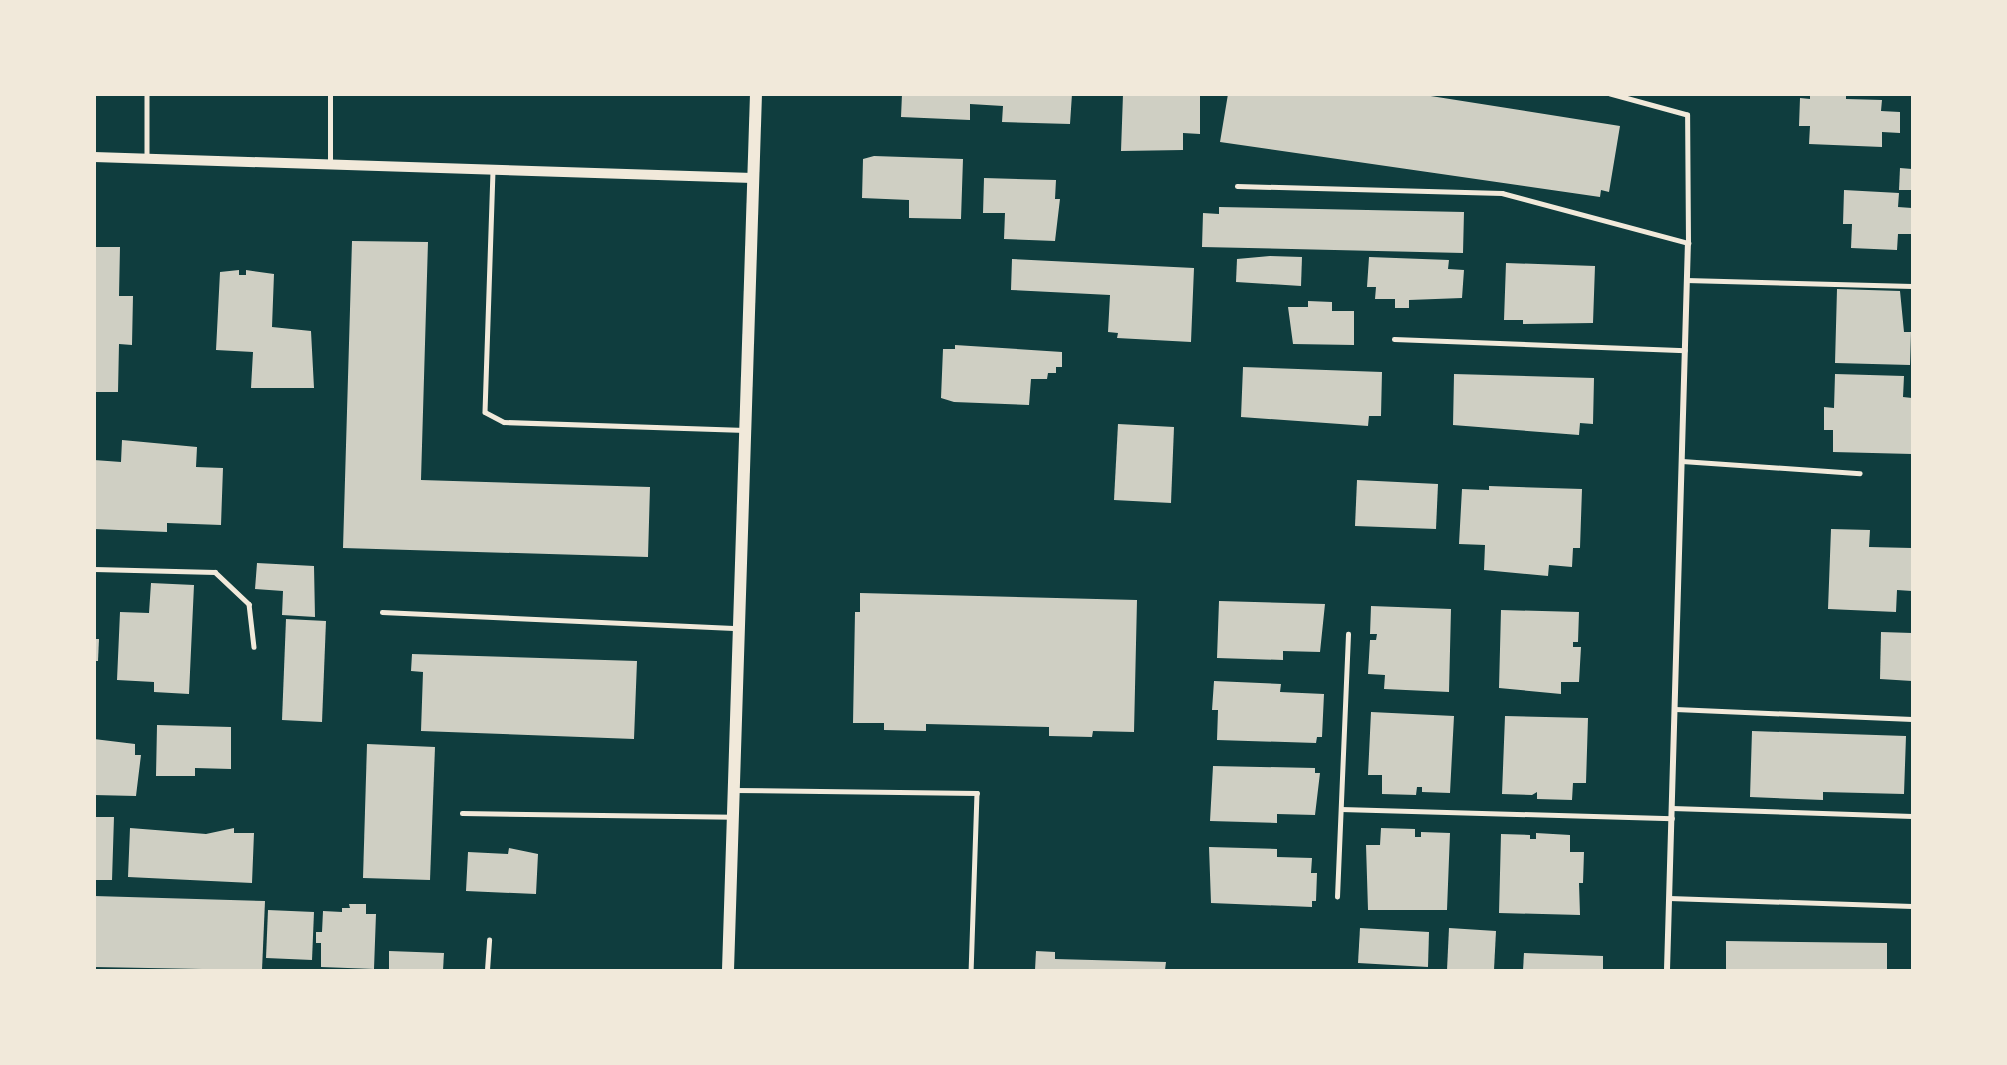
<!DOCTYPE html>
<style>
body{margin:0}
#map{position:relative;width:2007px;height:1065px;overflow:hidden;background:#0f3d3e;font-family:"Golos Text",sans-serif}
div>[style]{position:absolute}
.building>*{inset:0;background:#cfcfc3}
.service>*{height:4.5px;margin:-2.25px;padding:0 2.25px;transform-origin:2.25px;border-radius:2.25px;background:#f1e9da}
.minor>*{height:6px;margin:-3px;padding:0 3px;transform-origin:3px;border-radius:3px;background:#f1e9da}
.tertiary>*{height:10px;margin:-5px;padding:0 5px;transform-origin:5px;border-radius:5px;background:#f1e9da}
.secondary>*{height:12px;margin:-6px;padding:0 6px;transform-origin:6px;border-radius:6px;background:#f1e9da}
span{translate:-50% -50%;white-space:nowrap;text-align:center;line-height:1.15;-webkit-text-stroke:4.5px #f1e9da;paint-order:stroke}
.frame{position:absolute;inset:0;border:96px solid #f1e9da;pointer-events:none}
</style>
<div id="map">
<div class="building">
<i style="clip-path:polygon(902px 94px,1072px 94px,1070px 124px,1002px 122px,1003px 106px,970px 104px,970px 120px,901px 117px)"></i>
<i style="clip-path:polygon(1123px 94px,1200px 96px,1200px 134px,1183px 133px,1183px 150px,1121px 151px)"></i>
<i style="clip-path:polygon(1228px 94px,1418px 94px,1620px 126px,1609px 192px,1601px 190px,1600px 197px,1220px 142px)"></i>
<i style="clip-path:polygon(1810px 94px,1846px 94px,1846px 99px,1882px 100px,1881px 111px,1900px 112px,1900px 133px,1882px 132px,1882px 147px,1809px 144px,1810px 126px,1799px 126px,1800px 98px,1810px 99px)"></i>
<i style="clip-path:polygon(874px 156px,963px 159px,961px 219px,909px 218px,909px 200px,862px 198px,863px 159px)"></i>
<i style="clip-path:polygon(1900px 168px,1912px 169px,1912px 190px,1899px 190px)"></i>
<i style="clip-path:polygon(984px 178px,1056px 180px,1055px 199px,1060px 199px,1055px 241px,1004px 239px,1005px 213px,983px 213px)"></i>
<i style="clip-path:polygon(1844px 190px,1899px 193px,1898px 207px,1912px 208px,1912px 234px,1898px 234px,1897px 250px,1851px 248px,1852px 224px,1843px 224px)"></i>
<i style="clip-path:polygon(1219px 207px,1464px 212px,1463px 253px,1202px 247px,1203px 213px,1219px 214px)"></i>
<i style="clip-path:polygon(352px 241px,428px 242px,421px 480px,650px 487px,648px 557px,343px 548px)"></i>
<i style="clip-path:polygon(94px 247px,120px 247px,119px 296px,133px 296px,132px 345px,119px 344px,118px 392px,94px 392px)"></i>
<i style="clip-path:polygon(1270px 256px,1302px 257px,1301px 286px,1236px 282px,1237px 259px)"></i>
<i style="clip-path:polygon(1369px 257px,1449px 260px,1448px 269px,1464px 270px,1462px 298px,1409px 300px,1409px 308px,1395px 308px,1395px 299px,1375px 299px,1376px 287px,1367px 287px)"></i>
<i style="clip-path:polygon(1012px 259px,1194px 268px,1191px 342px,1117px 338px,1118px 333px,1108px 332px,1110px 295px,1011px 290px)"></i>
<i style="clip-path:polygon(1506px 263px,1595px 266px,1593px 323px,1523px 324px,1523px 320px,1504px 320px)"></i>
<i style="clip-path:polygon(239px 270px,239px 275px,246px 275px,246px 270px,274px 274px,272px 327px,311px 331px,314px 388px,251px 388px,253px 352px,216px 350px,220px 272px)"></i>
<i style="clip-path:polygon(1837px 289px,1900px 291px,1904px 332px,1911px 332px,1910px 365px,1835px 363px)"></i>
<i style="clip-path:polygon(1308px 301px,1332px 302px,1332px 311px,1354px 311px,1354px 345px,1293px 344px,1288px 307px,1308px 307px)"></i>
<i style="clip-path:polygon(955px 345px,1062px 352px,1062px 367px,1056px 367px,1056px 373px,1048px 373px,1047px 379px,1031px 379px,1029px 405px,954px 402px,941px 398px,943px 349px,955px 349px)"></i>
<i style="clip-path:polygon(1243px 367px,1382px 372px,1381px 416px,1369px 416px,1368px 426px,1241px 417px)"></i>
<i style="clip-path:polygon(1454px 374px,1594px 378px,1593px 424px,1580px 423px,1579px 435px,1453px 425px)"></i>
<i style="clip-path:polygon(1835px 374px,1904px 376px,1903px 397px,1912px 398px,1912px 454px,1833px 452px,1833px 430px,1824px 430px,1824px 407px,1834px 408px)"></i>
<i style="clip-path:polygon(1118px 424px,1174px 427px,1171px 503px,1114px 500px)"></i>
<i style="clip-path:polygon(122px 440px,197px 447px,196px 467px,223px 468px,221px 525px,167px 523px,167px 532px,94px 529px,94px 460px,121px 462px)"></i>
<i style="clip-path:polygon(1357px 480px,1438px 484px,1436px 529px,1355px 526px)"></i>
<i style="clip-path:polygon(1489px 486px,1582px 489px,1580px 548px,1573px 548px,1572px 567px,1549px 565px,1548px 576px,1484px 570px,1485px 545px,1459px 544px,1462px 489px,1489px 490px)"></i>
<i style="clip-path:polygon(1831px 529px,1870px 530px,1869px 547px,1912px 548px,1912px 591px,1897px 590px,1896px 612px,1828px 609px)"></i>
<i style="clip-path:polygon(257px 563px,314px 566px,315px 617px,282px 615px,283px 591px,255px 589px)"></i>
<i style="clip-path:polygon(151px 583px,194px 585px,189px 694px,154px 692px,154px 682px,117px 680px,120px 612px,149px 613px)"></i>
<i style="clip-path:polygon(860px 593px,1137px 600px,1134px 732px,1093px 731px,1092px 737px,1049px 736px,1049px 727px,926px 724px,926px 731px,884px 730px,884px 723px,853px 723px,855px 612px,860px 612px)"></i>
<i style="clip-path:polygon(1219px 601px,1325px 604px,1320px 652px,1283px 651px,1283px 660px,1217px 658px)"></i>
<i style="clip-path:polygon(1371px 606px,1451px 609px,1449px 692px,1384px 689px,1385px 675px,1368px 674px,1370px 640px,1376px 640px,1377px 634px,1370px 634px)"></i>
<i style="clip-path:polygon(1501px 610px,1579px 612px,1578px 642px,1573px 642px,1573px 647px,1581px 647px,1579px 682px,1561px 682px,1561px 694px,1499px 688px)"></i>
<i style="clip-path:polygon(286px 619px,326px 621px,322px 722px,282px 720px)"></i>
<i style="clip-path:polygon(1881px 632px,1912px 633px,1912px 681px,1880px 679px)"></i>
<i style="clip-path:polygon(94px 639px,99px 639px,98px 661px,94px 661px)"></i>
<i style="clip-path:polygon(412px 654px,637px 661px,634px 739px,421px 731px,423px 672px,411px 671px)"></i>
<i style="clip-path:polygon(1214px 681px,1281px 684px,1280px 692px,1324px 694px,1322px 737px,1317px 737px,1316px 743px,1217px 740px,1218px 710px,1212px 710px)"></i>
<i style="clip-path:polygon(1371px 712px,1454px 716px,1450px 793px,1422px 792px,1422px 787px,1417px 787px,1416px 795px,1382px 794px,1382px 775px,1368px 775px)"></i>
<i style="clip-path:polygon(1505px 716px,1588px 718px,1586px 783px,1573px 783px,1572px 800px,1537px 799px,1537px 792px,1532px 795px,1502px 794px)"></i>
<i style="clip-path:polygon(157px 725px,231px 727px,231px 769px,195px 768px,195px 776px,156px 776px)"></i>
<i style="clip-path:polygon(1752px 731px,1906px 736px,1904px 794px,1823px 792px,1823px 800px,1750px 797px)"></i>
<i style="clip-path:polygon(94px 739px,135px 744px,135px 755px,141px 755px,136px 796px,94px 795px)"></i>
<i style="clip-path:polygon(367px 744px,435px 747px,430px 880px,363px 878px)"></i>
<i style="clip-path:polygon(1213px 766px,1315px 768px,1315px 773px,1320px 773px,1315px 815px,1277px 814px,1277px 823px,1210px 821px)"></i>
<i style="clip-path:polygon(94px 817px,114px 817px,112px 880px,94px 880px)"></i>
<i style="clip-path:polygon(130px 828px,206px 834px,234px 828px,234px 833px,254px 833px,252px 883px,128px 877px)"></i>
<i style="clip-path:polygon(1381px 828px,1415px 829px,1415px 837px,1421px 837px,1421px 832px,1450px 833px,1447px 910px,1368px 910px,1366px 845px,1380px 845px)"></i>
<i style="clip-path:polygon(1536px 833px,1570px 835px,1570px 852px,1584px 852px,1583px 883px,1579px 883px,1580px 915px,1499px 913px,1501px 834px,1530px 835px,1530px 839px,1536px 839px)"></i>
<i style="clip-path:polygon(1209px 847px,1277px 849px,1277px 857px,1312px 858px,1311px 873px,1317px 873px,1316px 901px,1312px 901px,1312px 907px,1211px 903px)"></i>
<i style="clip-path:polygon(509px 848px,538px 854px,536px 894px,466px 891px,468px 852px,508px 854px)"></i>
<i style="clip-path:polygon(94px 896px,265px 901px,262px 970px,94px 967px)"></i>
<i style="clip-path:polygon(349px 904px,366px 904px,366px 914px,376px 914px,374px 969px,321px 967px,321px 943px,316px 943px,316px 932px,322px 932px,323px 911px,342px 912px,342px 908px,350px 908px)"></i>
<i style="clip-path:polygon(268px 910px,314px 912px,312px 960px,266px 958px)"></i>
<i style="clip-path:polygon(1360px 928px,1429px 932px,1428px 967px,1358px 963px)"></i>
<i style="clip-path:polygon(1449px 928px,1496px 931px,1494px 970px,1447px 970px)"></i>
<i style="clip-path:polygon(1726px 941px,1887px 943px,1887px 970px,1726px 970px)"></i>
<i style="clip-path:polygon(389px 951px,444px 953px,443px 970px,389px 970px)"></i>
<i style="clip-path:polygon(1036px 951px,1055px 952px,1055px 959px,1166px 962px,1165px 970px,1035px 970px)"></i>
<i style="clip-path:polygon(1524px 953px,1603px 956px,1603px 970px,1523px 970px)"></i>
</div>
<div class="service">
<i style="left:147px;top:94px;width:64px;rotate:90deg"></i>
<i style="left:330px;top:164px;width:70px;rotate:-90deg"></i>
<i style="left:493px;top:171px;width:241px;rotate:91.9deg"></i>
<i style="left:485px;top:412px;width:21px;rotate:28deg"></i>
<i style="left:504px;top:422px;width:241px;rotate:1.9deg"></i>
<i style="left:1237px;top:186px;width:265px;rotate:1.5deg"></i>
<i style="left:1502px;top:193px;width:193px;rotate:15deg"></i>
<i style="left:1688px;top:243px;width:128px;rotate:-90.4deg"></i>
<i style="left:1687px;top:115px;width:80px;rotate:-164.7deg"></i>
<i style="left:1686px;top:280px;width:226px;rotate:1.5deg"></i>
<i style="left:1394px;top:339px;width:291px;rotate:2.2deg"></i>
<i style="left:1682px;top:461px;width:178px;rotate:3.9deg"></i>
<i style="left:94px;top:569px;width:121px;rotate:1.4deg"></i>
<i style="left:215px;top:572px;width:47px;rotate:43.3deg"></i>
<i style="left:249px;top:604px;width:43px;rotate:83.4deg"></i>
<i style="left:382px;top:612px;width:357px;rotate:2.6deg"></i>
<i style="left:1675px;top:709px;width:237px;rotate:2.4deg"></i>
<i style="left:734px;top:790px;width:243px;rotate:0.7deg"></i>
<i style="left:977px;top:793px;width:177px;rotate:91.9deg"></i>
<i style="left:1672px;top:808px;width:240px;rotate:1.9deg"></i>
<i style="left:1341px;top:809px;width:331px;rotate:1.6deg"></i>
<i style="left:462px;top:813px;width:271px;rotate:0.8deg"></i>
<i style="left:1337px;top:897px;width:263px;rotate:-87.6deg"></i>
<i style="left:1669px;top:898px;width:243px;rotate:1.9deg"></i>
<i style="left:487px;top:970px;width:30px;rotate:-86deg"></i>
</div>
<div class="minor">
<i style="left:1667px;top:970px;width:727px;rotate:-88.35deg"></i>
</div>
<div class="tertiary">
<i style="left:94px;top:157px;width:659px;rotate:1.83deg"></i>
</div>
<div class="secondary">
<i style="left:728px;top:970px;width:876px;rotate:-88.17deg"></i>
</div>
<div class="frame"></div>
</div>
